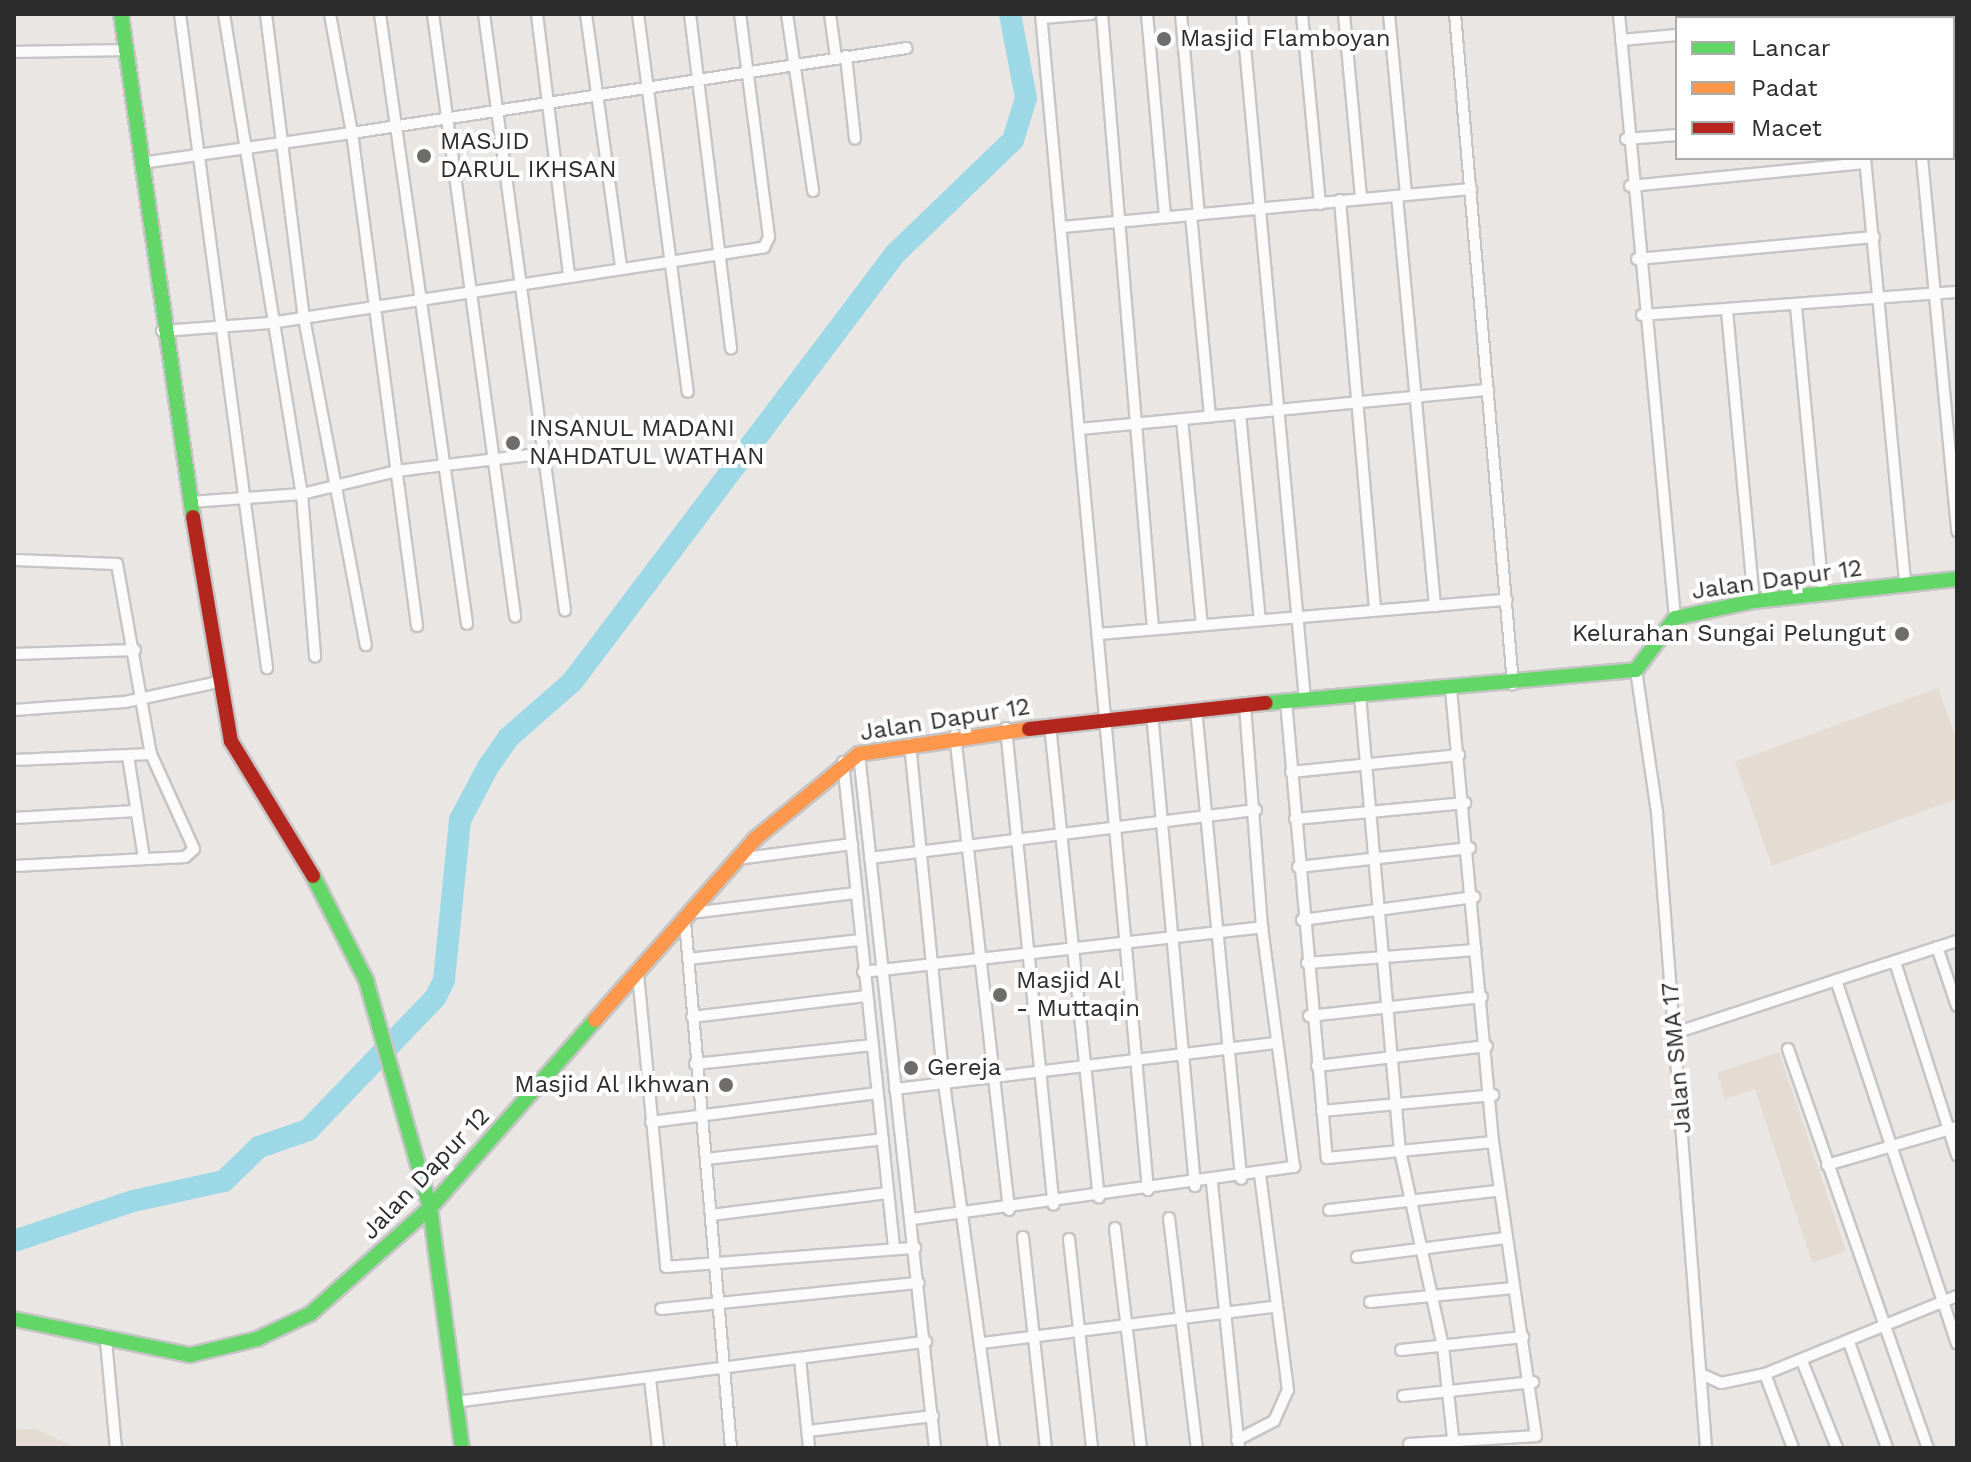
<!DOCTYPE html>
<style>
body{margin:0}
#map{position:relative;width:1971px;height:1462px;overflow:hidden;background:#eae6e3;font-family:"Work Sans",sans-serif}
div>[style]{position:absolute}
.education>*{inset:0;background:#e4dcd2}
.river>*{height:22px;margin:-11px;padding:0 11px;transform-origin:11px;border-radius:11px;background:#9cd8e5}
.roads{filter:drop-shadow(2px 0 #c6c5c5) drop-shadow(-2px 0 #c6c5c5) drop-shadow(0 2px #c6c5c5) drop-shadow(0 -2px #c6c5c5)}
.street>*{height:10px;margin:-5px;padding:0 5px;transform-origin:5px;border-radius:5px;background:#fcfbfb}
.fast>*{height:14px;margin:-7px;padding:0 7px;transform-origin:7px;border-radius:7px;background:#63d668}
.slow>*{height:14px;margin:-7px;padding:0 7px;transform-origin:7px;border-radius:7px;background:#ff974d}
.jam>*{height:14px;margin:-7px;padding:0 7px;transform-origin:7px;border-radius:7px;background:#b3261e}
.dots>*{width:22px;height:22px;translate:-50% -50%;box-sizing:border-box;border:4px solid #fff;border-radius:50%}
span{translate:-50% -50%;white-space:nowrap;text-align:center;line-height:1.15;-webkit-text-stroke:8px #fff;paint-order:stroke}
.poi-label{font-size:24px;color:#2c2c2c}
.left{translate:0 -50%;text-align:left}
.right{translate:-100% -50%;text-align:right}
.street-label{font-size:24px;color:#2c2c2c}
.frame{position:absolute;inset:0;border:16px solid #2c2c2c;pointer-events:none}
.legend{position:absolute;left:1675px;top:16px;width:280px;height:144px;box-sizing:border-box;background:#fff;border:2px solid #ababab;margin:0;padding:10px 14px;list-style:none;font-size:24px;color:#2c2c2c}
.legend li{display:flex;align-items:center;gap:16px;height:40px}
.legend b{width:40px;border:2px solid #ababab}
</style>
<div id="map">
<div class="education">
<i style="clip-path:polygon(1938px 688px,1957px 742px,1957px 799px,1772px 866px,1735px 762px)"></i>
<i style="clip-path:polygon(1779px 1052px,1846px 1251px,1812px 1263px,1755px 1089px,1725px 1099px,1717px 1073px)"></i>
<i style="clip-path:polygon(36px 1429px,76px 1448px,14px 1448px,14px 1430px)"></i>
</div>
<div class="river">
<i style="left:14px;top:1241px;width:126px;rotate:-18.6deg"></i>
<i style="left:133px;top:1201px;width:93px;rotate:-12.4deg"></i>
<i style="left:224px;top:1181px;width:49px;rotate:-44.2deg"></i>
<i style="left:259px;top:1147px;width:52px;rotate:-19.1deg"></i>
<i style="left:308px;top:1130px;width:183px;rotate:-46.1deg"></i>
<i style="left:435px;top:998px;width:20px;rotate:-63deg"></i>
<i style="left:444px;top:980px;width:161px;rotate:-84.3deg"></i>
<i style="left:460px;top:820px;width:60px;rotate:-62.2deg"></i>
<i style="left:488px;top:767px;width:35px;rotate:-55deg"></i>
<i style="left:508px;top:738px;width:85px;rotate:-41.2deg"></i>
<i style="left:572px;top:682px;width:536px;rotate:-52.96deg"></i>
<i style="left:895px;top:254px;width:164px;rotate:-44deg"></i>
<i style="left:1013px;top:140px;width:44px;rotate:-72.8deg"></i>
<i style="left:1026px;top:98px;width:86px;rotate:-100.8deg"></i>
</div>
<div class="roads">
<div class="street">
<i style="left:180px;top:14px;width:660px;rotate:82.42deg"></i>
<i style="left:224px;top:14px;width:486px;rotate:80.8deg"></i>
<i style="left:302px;top:494px;width:163px;rotate:85.4deg"></i>
<i style="left:266px;top:14px;width:306px;rotate:82.9deg"></i>
<i style="left:304px;top:318px;width:333px;rotate:79.3deg"></i>
<i style="left:380px;top:14px;width:616px;rotate:81.88deg"></i>
<i style="left:433px;top:14px;width:608px;rotate:82.24deg"></i>
<i style="left:484px;top:14px;width:602px;rotate:82.27deg"></i>
<i style="left:537px;top:14px;width:262px;rotate:83deg"></i>
<i style="left:586px;top:14px;width:255px;rotate:82.1deg"></i>
<i style="left:638px;top:14px;width:381px;rotate:82.5deg"></i>
<i style="left:690px;top:14px;width:337px;rotate:83deg"></i>
<i style="left:787px;top:14px;width:179px;rotate:81.6deg"></i>
<i style="left:830px;top:14px;width:43px;rotate:82.1deg"></i>
<i style="left:1041px;top:14px;width:1181px;rotate:84.8deg"></i>
<i style="left:1102px;top:14px;width:617px;rotate:85.26deg"></i>
<i style="left:1147px;top:14px;width:204px;rotate:84.9deg"></i>
<i style="left:1181px;top:14px;width:201px;rotate:84.9deg"></i>
<i style="left:1242px;top:14px;width:689px;rotate:84.75deg"></i>
<i style="left:1302px;top:14px;width:191px;rotate:84.6deg"></i>
<i style="left:1344px;top:14px;width:186px;rotate:84.7deg"></i>
<i style="left:1389px;top:14px;width:181px;rotate:84.6deg"></i>
<i style="left:1455px;top:14px;width:673px;rotate:85.05deg"></i>
<i style="left:1619px;top:14px;width:607px;rotate:84.7deg"></i>
<i style="left:1909px;top:14px;width:4px;rotate:90deg"></i>
<i style="left:1042px;top:18px;width:49px;rotate:-4.7deg"></i>
<i style="left:1853px;top:18px;width:22px;rotate:-10deg"></i>
<i style="left:1953px;top:21px;width:40px;rotate:84.3deg"></i>
<i style="left:1621px;top:40px;width:56px;rotate:-5.1deg"></i>
<i style="left:14px;top:52px;width:112px;rotate:-1deg"></i>
<i style="left:846px;top:56px;width:83px;rotate:83.8deg"></i>
<i style="left:1626px;top:139px;width:51px;rotate:-4.5deg"></i>
<i style="left:1865px;top:158px;width:429px;rotate:84.6deg"></i>
<i style="left:1922px;top:158px;width:375px;rotate:84.6deg"></i>
<i style="left:141px;top:163px;width:213px;rotate:-8.1deg"></i>
<i style="left:352px;top:133px;width:121px;rotate:-100.5deg"></i>
<i style="left:1630px;top:186px;width:236px;rotate:-5.6deg"></i>
<i style="left:1397px;top:196px;width:412px;rotate:84.7deg"></i>
<i style="left:1340px;top:200px;width:411px;rotate:85.1deg"></i>
<i style="left:1191px;top:215px;width:202px;rotate:84.6deg"></i>
<i style="left:1062px;top:227px;width:411px;rotate:-5.3deg"></i>
<i style="left:1637px;top:259px;width:238px;rotate:-5.3deg"></i>
<i style="left:1796px;top:307px;width:288px;rotate:84.6deg"></i>
<i style="left:1727px;top:311px;width:291px;rotate:84.7deg"></i>
<i style="left:1642px;top:315px;width:316px;rotate:-4.2deg"></i>
<i style="left:162px;top:331px;width:108px;rotate:-4.2deg"></i>
<i style="left:270px;top:323px;width:500px;rotate:-8.7deg"></i>
<i style="left:764px;top:247px;width:11px;rotate:-63deg"></i>
<i style="left:769px;top:237px;width:225px;rotate:-97.4deg"></i>
<i style="left:1240px;top:414px;width:207px;rotate:84.5deg"></i>
<i style="left:1182px;top:419px;width:207px;rotate:84.5deg"></i>
<i style="left:1080px;top:429px;width:410px;rotate:-5.5deg"></i>
<i style="left:190px;top:502px;width:112px;rotate:-4.1deg"></i>
<i style="left:302px;top:494px;width:97px;rotate:-13.7deg"></i>
<i style="left:396px;top:471px;width:144px;rotate:-6.8deg"></i>
<i style="left:14px;top:560px;width:103px;rotate:2.2deg"></i>
<i style="left:117px;top:564px;width:193px;rotate:79.9deg"></i>
<i style="left:151px;top:754px;width:104px;rotate:65.6deg"></i>
<i style="left:194px;top:849px;width:12px;rotate:138deg"></i>
<i style="left:185px;top:857px;width:171px;rotate:177deg"></i>
<i style="left:417px;top:626px;width:497px;rotate:-97.5deg"></i>
<i style="left:352px;top:133px;width:561px;rotate:-8.71deg"></i>
<i style="left:1098px;top:634px;width:410px;rotate:-4.8deg"></i>
<i style="left:14px;top:654px;width:121px;rotate:-1.9deg"></i>
<i style="left:1636px;top:670px;width:144px;rotate:81.6deg"></i>
<i style="left:1657px;top:812px;width:638px;rotate:85.59deg"></i>
<i style="left:1360px;top:695px;width:458px;rotate:85deg"></i>
<i style="left:1400px;top:1151px;width:200px;rotate:77.6deg"></i>
<i style="left:1443px;top:1346px;width:103px;rotate:83.8deg"></i>
<i style="left:1286px;top:701px;width:459px;rotate:84.9deg"></i>
<i style="left:1327px;top:1158px;width:167px;rotate:-5.5deg"></i>
<i style="left:1493px;top:1142px;width:453px;rotate:-95.3deg"></i>
<i style="left:1196px;top:709px;width:472px;rotate:84.5deg"></i>
<i style="left:14px;top:710px;width:111px;rotate:-4.1deg"></i>
<i style="left:125px;top:702px;width:95px;rotate:-12.1deg"></i>
<i style="left:1152px;top:713px;width:475px;rotate:84.8deg"></i>
<i style="left:1050px;top:725px;width:475px;rotate:84.1deg"></i>
<i style="left:1006px;top:728px;width:479px;rotate:84.3deg"></i>
<i style="left:955px;top:735px;width:478px;rotate:83.5deg"></i>
<i style="left:910px;top:744px;width:341px;rotate:84.3deg"></i>
<i style="left:944px;top:1083px;width:368px;rotate:82.2deg"></i>
<i style="left:859px;top:754px;width:698px;rotate:83.75deg"></i>
<i style="left:128px;top:756px;width:103px;rotate:81.1deg"></i>
<i style="left:14px;top:760px;width:137px;rotate:-2.5deg"></i>
<i style="left:843px;top:762px;width:490px;rotate:84deg"></i>
<i style="left:1291px;top:772px;width:169px;rotate:-5.8deg"></i>
<i style="left:14px;top:818px;width:122px;rotate:-3.3deg"></i>
<i style="left:1295px;top:819px;width:171px;rotate:-5.4deg"></i>
<i style="left:870px;top:858px;width:389px;rotate:-7.1deg"></i>
<i style="left:737px;top:859px;width:116px;rotate:-7.4deg"></i>
<i style="left:1298px;top:867px;width:173px;rotate:-6.3deg"></i>
<i style="left:691px;top:913px;width:167px;rotate:-6.9deg"></i>
<i style="left:1302px;top:920px;width:174px;rotate:-7.6deg"></i>
<i style="left:685px;top:921px;width:529px;rotate:85.01deg"></i>
<i style="left:1957px;top:941px;width:127px;rotate:162.1deg"></i>
<i style="left:1836px;top:980px;width:383px;rotate:71.6deg"></i>
<i style="left:1937px;top:947px;width:62px;rotate:71.3deg"></i>
<i style="left:688px;top:959px;width:172px;rotate:-6.3deg"></i>
<i style="left:1895px;top:962px;width:203px;rotate:72.2deg"></i>
<i style="left:1307px;top:963px;width:169px;rotate:-4.4deg"></i>
<i style="left:863px;top:972px;width:402px;rotate:-6.4deg"></i>
<i style="left:638px;top:974px;width:294px;rotate:84.5deg"></i>
<i style="left:666px;top:1267px;width:250px;rotate:-4.4deg"></i>
<i style="left:1309px;top:1016px;width:174px;rotate:-6.3deg"></i>
<i style="left:692px;top:1017px;width:174px;rotate:-6.9deg"></i>
<i style="left:1675px;top:1033px;width:169px;rotate:-18.2deg"></i>
<i style="left:1788px;top:1049px;width:423px;rotate:70.7deg"></i>
<i style="left:695px;top:1064px;width:179px;rotate:-6.1deg"></i>
<i style="left:1317px;top:1066px;width:171px;rotate:-6.7deg"></i>
<i style="left:895px;top:1089px;width:384px;rotate:-6.9deg"></i>
<i style="left:1322px;top:1111px;width:172px;rotate:-5.3deg"></i>
<i style="left:651px;top:1122px;width:228px;rotate:-7.3deg"></i>
<i style="left:706px;top:1159px;width:178px;rotate:-6.4deg"></i>
<i style="left:1827px;top:1165px;width:135px;rotate:-16.3deg"></i>
<i style="left:1212px;top:1183px;width:266px;rotate:84.2deg"></i>
<i style="left:1329px;top:1210px;width:169px;rotate:-6.5deg"></i>
<i style="left:711px;top:1215px;width:178px;rotate:-7.1deg"></i>
<i style="left:1169px;top:1218px;width:232px;rotate:83.1deg"></i>
<i style="left:912px;top:1219px;width:386px;rotate:-7.8deg"></i>
<i style="left:1294px;top:1167px;width:242px;rotate:-97.6deg"></i>
<i style="left:1262px;top:927px;width:223px;rotate:-94.4deg"></i>
<i style="left:1115px;top:1228px;width:222px;rotate:83.3deg"></i>
<i style="left:1023px;top:1237px;width:212px;rotate:83.8deg"></i>
<i style="left:1069px;top:1239px;width:210px;rotate:83.7deg"></i>
<i style="left:1357px;top:1257px;width:150px;rotate:-7.3deg"></i>
<i style="left:1370px;top:1302px;width:144px;rotate:-5.6deg"></i>
<i style="left:661px;top:1309px;width:259px;rotate:-5.8deg"></i>
<i style="left:106px;top:1341px;width:107px;rotate:84.7deg"></i>
<i style="left:982px;top:1343px;width:297px;rotate:-7.1deg"></i>
<i style="left:1850px;top:1345px;width:109px;rotate:70.2deg"></i>
<i style="left:1401px;top:1350px;width:123px;rotate:-6.1deg"></i>
<i style="left:800px;top:1359px;width:89px;rotate:84.2deg"></i>
<i style="left:1802px;top:1361px;width:94px;rotate:68.1deg"></i>
<i style="left:1701px;top:1374px;width:22px;rotate:24deg"></i>
<i style="left:1721px;top:1383px;width:45px;rotate:-11.6deg"></i>
<i style="left:650px;top:1379px;width:69px;rotate:83.4deg"></i>
<i style="left:1403px;top:1396px;width:131px;rotate:-6.1deg"></i>
<i style="left:455px;top:1402px;width:475px;rotate:-7.3deg"></i>
<i style="left:808px;top:1431px;width:126px;rotate:-6.8deg"></i>
<i style="left:1237px;top:1440px;width:42px;rotate:-27.2deg"></i>
<i style="left:1274px;top:1421px;width:34px;rotate:-66deg"></i>
<i style="left:1288px;top:1390px;width:217px;rotate:-97.4deg"></i>
<i style="left:1409px;top:1444px;width:127px;rotate:-3.6deg"></i>
<i style="left:1536px;top:1436px;width:297px;rotate:-98.3deg"></i>
<i style="left:1793px;top:1448px;width:79px;rotate:-110.7deg"></i>
<i style="left:1765px;top:1374px;width:207px;rotate:-22.1deg"></i>
</div>
<div class="fast">
<i style="left:121px;top:14px;width:508px;rotate:81.85deg"></i>
<i style="left:1266px;top:703px;width:371px;rotate:-5.1deg"></i>
<i style="left:1636px;top:670px;width:65px;rotate:-53.1deg"></i>
<i style="left:1675px;top:618px;width:81px;rotate:-12.1deg"></i>
<i style="left:1754px;top:601px;width:204px;rotate:-6.2deg"></i>
<i style="left:313px;top:876px;width:117px;rotate:63deg"></i>
<i style="left:366px;top:980px;width:237px;rotate:74.3deg"></i>
<i style="left:430px;top:1208px;width:242px;rotate:82.4deg"></i>
<i style="left:14px;top:1319px;width:180px;rotate:11.6deg"></i>
<i style="left:190px;top:1355px;width:69px;rotate:-13.4deg"></i>
<i style="left:257px;top:1339px;width:59px;rotate:-25.3deg"></i>
<i style="left:310px;top:1314px;width:160px;rotate:-41.5deg"></i>
<i style="left:430px;top:1208px;width:250px;rotate:-48.7deg"></i>
</div>
<div class="slow">
<i style="left:595px;top:1020px;width:242px;rotate:-48.5deg"></i>
<i style="left:755px;top:839px;width:134px;rotate:-39.3deg"></i>
<i style="left:859px;top:754px;width:172px;rotate:-8.4deg"></i>
</div>
<div class="jam">
<i style="left:193px;top:517px;width:227px;rotate:80.4deg"></i>
<i style="left:231px;top:741px;width:158px;rotate:58.7deg"></i>
<i style="left:1029px;top:729px;width:238px;rotate:-6.3deg"></i>
</div>
</div>
<div class="dots">
<i style="left:1164px;top:39px;background:#6e6d6c"></i>
<i style="left:424px;top:156px;background:#6e6d6c"></i>
<i style="left:513px;top:443px;background:#6e6d6c"></i>
<i style="left:1902px;top:634px;background:#6e6d6c"></i>
<i style="left:1000px;top:995px;background:#6e6d6c"></i>
<i style="left:911px;top:1068px;background:#6e6d6c"></i>
<i style="left:726px;top:1085px;background:#6e6d6c"></i>
</div>
<div class="poi-label">
<span class="left" style="left:1180px;top:39px">Masjid Flamboyan</span>
<span class="left" style="left:440px;top:156px">MASJID<br>DARUL IKHSAN</span>
<span class="left" style="left:529px;top:443px">INSANUL MADANI<br>NAHDATUL WATHAN</span>
<span class="right" style="left:1886px;top:634px">Kelurahan Sungai Pelungut</span>
<span class="left" style="left:1016px;top:995px">Masjid Al<br>- Muttaqin</span>
<span class="left" style="left:927px;top:1068px">Gereja</span>
<span class="right" style="left:710px;top:1085px">Masjid Al Ikhwan</span>
</div>
<div class="street-label">
<span style="left:1777px;top:580px;rotate:-8deg">Jalan Dapur 12</span>
<span style="left:945px;top:720px;rotate:-9deg">Jalan Dapur 12</span>
<span style="left:1677px;top:1058px;rotate:-95deg">Jalan SMA 17</span>
<span style="left:426px;top:1174px;rotate:-46deg">Jalan Dapur 12</span>
</div>
<div class="frame"></div>
<ul class="legend">
<li><b style="height:10px;background:#63d668"></b>Lancar</li>
<li><b style="height:10px;background:#ff974d"></b>Padat</li>
<li><b style="height:10px;background:#b3261e"></b>Macet</li>
</ul>
</div>
